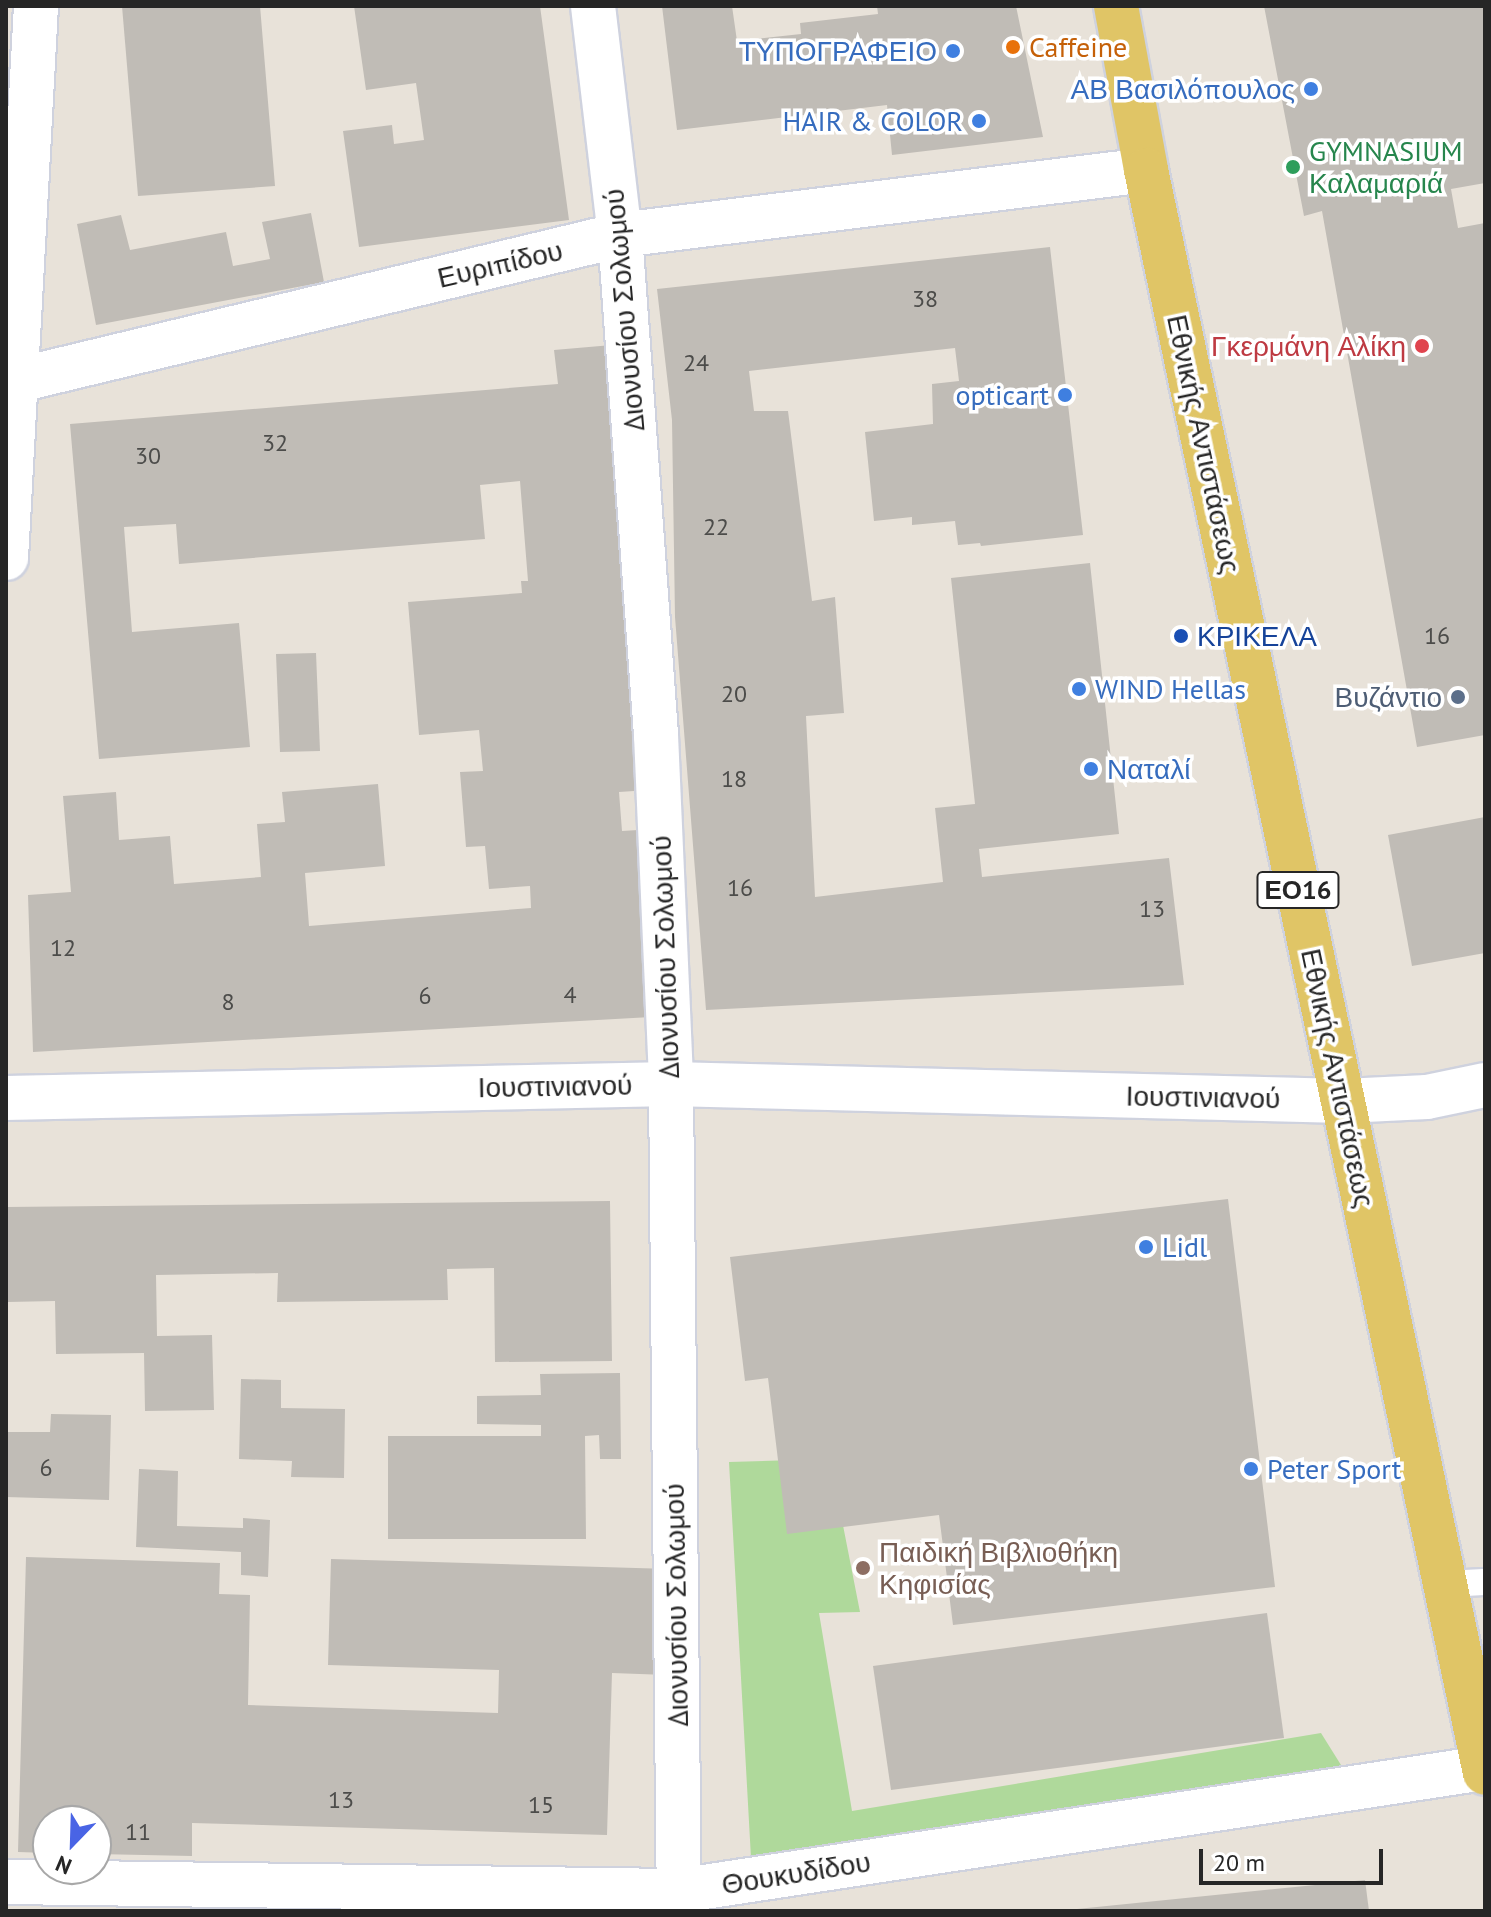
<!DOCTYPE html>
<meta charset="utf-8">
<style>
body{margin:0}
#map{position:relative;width:1491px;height:1917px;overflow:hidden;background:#e8e2d9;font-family:"PT Sans",sans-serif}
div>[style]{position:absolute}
.green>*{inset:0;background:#afd99b}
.building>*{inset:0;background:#c0bcb6}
.roads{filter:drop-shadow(2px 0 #cfd2de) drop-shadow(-2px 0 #cfd2de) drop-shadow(0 2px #cfd2de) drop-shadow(0 -2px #cfd2de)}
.lane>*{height:26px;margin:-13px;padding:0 13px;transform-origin:13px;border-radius:13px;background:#fff}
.street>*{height:44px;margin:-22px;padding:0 22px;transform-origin:22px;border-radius:22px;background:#fff}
.primary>*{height:44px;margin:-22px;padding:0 22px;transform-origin:22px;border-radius:22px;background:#e0c566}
.dots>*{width:22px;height:22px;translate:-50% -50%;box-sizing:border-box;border:4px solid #fff;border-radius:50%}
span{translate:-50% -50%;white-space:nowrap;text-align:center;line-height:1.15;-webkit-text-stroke:7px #fff;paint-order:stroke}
.number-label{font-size:24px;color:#4c4c4a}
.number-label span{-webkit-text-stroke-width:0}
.shield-label span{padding:2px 6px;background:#fff;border:2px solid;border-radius:6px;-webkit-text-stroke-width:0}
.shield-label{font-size:26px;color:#262626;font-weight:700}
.food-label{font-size:28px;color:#c56008}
.left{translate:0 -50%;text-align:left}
.shop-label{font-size:28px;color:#366cbe}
.right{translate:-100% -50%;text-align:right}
.leisure-label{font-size:28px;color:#27864d}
.street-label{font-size:28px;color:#262626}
.health-label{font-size:28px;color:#be3a42}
.transit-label{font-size:28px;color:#164399}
.service-label{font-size:28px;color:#4e5e75}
.education-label{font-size:28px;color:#785e54}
.frame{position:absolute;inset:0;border:8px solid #262626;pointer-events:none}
.north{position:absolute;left:32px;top:1805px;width:80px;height:80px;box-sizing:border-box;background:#fff;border:2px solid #a8a8a8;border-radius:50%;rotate:203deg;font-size:22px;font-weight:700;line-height:32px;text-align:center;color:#262626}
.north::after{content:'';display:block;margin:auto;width:28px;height:36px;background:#4964e5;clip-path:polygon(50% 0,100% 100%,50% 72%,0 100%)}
.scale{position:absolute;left:1199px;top:1849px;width:184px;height:36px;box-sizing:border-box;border:4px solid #262626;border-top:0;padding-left:10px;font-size:24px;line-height:28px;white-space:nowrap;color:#262626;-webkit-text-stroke:6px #fff;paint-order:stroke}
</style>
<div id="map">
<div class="green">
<i style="clip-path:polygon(830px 1459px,860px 1612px,819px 1613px,852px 1811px,1321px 1733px,1361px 1797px,751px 1858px,729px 1462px)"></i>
</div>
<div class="building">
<i style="clip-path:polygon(122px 6px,260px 6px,275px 186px,138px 196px)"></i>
<i style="clip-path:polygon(354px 6px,540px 6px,569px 220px,359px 247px,343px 131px,392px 125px,394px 144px,424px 140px,416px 83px,366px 90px)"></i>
<i style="clip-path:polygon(662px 6px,732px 6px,737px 41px,801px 34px,800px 23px,878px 14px,877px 6px,1016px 6px,1043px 137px,892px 155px,887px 105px,677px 130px)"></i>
<i style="clip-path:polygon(1264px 6px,1485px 6px,1485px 183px,1451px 189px,1458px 228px,1485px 223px,1485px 735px,1417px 747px,1322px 211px,1304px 216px)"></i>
<i style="clip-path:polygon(311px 213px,324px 282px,96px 325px,77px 224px,121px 215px,130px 250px,226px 232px,233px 266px,270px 259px,262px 222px)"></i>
<i style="clip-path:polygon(1050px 247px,1083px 535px,981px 546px,980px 543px,958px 545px,955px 521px,912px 525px,912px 517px,874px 521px,865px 432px,933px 424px,932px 384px,959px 381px,955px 348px,749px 371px,754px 411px,788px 411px,812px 601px,835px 597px,844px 713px,806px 716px,815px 897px,943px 882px,935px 808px,975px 804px,951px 578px,1090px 563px,1119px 834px,979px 849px,982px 877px,1169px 858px,1184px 985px,706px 1010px,675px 617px,672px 420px,657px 289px)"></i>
<i style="clip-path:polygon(612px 345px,649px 790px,619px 792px,622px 831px,638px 830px,651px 1017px,33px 1052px,28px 895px,71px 892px,63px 796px,116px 792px,119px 840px,170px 836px,174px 884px,261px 877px,257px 824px,285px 822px,282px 792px,378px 784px,385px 866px,305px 873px,309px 926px,531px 908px,530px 886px,489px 889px,485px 846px,466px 847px,460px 772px,483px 771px,479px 730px,419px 735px,408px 602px,522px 593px,521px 581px,528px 581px,520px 481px,480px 485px,485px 539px,179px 564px,176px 524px,124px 527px,132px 632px,239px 623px,250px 747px,99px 759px,70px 424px,558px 384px,554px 350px)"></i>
<i style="clip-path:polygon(316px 653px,320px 751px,280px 752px,276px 654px)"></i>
<i style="clip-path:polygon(1485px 817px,1485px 953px,1412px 966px,1388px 835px)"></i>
<i style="clip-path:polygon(1228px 1199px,1275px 1587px,953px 1625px,939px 1515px,787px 1534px,768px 1378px,745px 1381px,730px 1257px)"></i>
<i style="clip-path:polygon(610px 1201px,612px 1361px,495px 1362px,494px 1268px,447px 1269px,448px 1300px,277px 1302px,278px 1273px,156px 1275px,157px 1336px,212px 1335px,214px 1410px,145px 1411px,144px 1353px,56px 1354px,55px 1301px,8px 1302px,6px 1207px)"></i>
<i style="clip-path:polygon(620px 1373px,621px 1459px,600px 1459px,599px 1435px,585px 1436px,586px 1539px,388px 1539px,388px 1436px,541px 1436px,541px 1425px,477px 1424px,477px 1396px,541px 1395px,540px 1374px)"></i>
<i style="clip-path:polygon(241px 1379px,281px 1380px,281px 1408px,345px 1409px,344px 1478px,291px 1477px,292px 1461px,239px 1459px)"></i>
<i style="clip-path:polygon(51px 1414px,111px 1415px,109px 1500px,6px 1497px,6px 1432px,50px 1432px)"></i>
<i style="clip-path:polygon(139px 1469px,178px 1471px,177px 1526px,243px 1528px,243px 1518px,270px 1520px,268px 1577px,241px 1575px,241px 1552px,136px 1547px)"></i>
<i style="clip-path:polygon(26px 1557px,220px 1563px,219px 1594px,250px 1595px,248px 1705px,498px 1713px,499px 1670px,328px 1665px,331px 1559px,670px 1569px,667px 1675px,612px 1673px,607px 1835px,192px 1823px,192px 1856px,96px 1854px,96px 1821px,48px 1821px,48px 1853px,18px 1852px)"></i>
<i style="clip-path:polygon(1267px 1613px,1284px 1738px,891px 1790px,873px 1666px)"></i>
<i style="clip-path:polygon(1365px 1880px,1369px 1911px,1077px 1911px,1077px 1909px)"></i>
</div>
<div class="roads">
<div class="lane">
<i style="left:1445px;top:1584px;width:40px;rotate:-2.9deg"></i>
</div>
<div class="street">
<i style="left:593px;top:6px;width:231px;rotate:83.3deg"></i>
<i style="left:620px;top:235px;width:501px;rotate:85.88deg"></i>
<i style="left:656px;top:735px;width:349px;rotate:87.5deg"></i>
<i style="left:671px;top:1084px;width:827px;rotate:89.45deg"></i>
<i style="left:6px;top:383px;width:632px;rotate:-13.55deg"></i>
<i style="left:620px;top:235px;width:530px;rotate:-7.04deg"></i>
<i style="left:6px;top:558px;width:553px;rotate:-86.89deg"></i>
<i style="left:6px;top:1098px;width:665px;rotate:-1.21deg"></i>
<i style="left:671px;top:1084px;width:673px;rotate:1.45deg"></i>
<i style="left:1344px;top:1101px;width:83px;rotate:-2.8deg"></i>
<i style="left:1427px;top:1097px;width:59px;rotate:-11.7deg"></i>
<i style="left:6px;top:1882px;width:672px;rotate:0.77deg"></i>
<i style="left:678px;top:1891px;width:815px;rotate:-8.68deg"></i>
</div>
<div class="primary">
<i style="left:1116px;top:6px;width:167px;rotate:79.6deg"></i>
<i style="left:1146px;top:170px;width:1638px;rotate:78.06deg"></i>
</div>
</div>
<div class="dots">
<i style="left:1013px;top:47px;background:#e8710a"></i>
<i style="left:953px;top:51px;background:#3f7fe0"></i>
<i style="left:1311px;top:89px;background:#3f7fe0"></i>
<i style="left:979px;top:121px;background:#3f7fe0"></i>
<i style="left:1293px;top:167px;background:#2e9e5b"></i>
<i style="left:1422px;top:346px;background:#e0444e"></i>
<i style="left:1065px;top:395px;background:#3f7fe0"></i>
<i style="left:1181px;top:636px;background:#1a4fb4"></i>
<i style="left:1079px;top:689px;background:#3f7fe0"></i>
<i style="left:1458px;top:697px;background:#5c6f8a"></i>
<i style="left:1091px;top:769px;background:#3f7fe0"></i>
<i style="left:1146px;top:1247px;background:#3f7fe0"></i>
<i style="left:1251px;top:1469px;background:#3f7fe0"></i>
<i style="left:863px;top:1568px;background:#8d6e63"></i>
</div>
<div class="number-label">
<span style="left:925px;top:299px">38</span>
<span style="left:696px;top:363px">24</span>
<span style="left:275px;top:443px">32</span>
<span style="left:148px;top:456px">30</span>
<span style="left:716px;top:527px">22</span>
<span style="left:1437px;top:636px">16</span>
<span style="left:734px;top:694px">20</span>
<span style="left:734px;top:779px">18</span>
<span style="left:740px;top:888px">16</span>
<span style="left:1152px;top:909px">13</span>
<span style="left:63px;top:948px">12</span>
<span style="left:570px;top:995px">4</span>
<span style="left:425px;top:996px">6</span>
<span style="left:228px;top:1002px">8</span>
<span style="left:46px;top:1468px">6</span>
<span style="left:341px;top:1800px">13</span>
<span style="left:541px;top:1805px">15</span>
<span style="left:138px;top:1832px">11</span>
</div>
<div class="shield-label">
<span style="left:1298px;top:890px">ΕΟ16</span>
</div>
<div class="food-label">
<span class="left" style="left:1029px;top:47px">Caffeine</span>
</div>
<div class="shop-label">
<span class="right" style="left:937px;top:51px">ΤΥΠΟΓΡΑΦΕΙΟ</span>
<span class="right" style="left:1295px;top:89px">ΑΒ Βασιλόπουλος</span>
<span class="right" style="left:963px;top:121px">HAIR &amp; COLOR</span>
<span class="right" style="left:1049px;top:395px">opticart</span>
<span class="left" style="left:1095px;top:689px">WIND Hellas</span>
<span class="left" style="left:1107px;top:769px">Ναταλί</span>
<span class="left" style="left:1162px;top:1247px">Lidl</span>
<span class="left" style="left:1267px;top:1469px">Peter Sport</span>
</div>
<div class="leisure-label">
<span class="left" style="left:1309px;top:167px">GYMNASIUM<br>Καλαμαριά</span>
</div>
<div class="street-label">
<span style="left:500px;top:264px;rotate:-13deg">Ευριπίδου</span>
<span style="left:624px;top:310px;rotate:-95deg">Διονυσίου Σολωμού</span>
<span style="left:1204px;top:444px;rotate:78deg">Εθνικής Αντιστάσεως</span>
<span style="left:665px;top:957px;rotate:-92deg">Διονυσίου Σολωμού</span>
<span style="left:1338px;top:1078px;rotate:78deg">Εθνικής Αντιστάσεως</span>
<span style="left:555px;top:1086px;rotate:-1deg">Ιουστινιανού</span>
<span style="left:1203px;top:1097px;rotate:1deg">Ιουστινιανού</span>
<span style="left:676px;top:1605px;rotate:-91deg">Διονυσίου Σολωμού</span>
<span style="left:796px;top:1873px;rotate:-9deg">Θουκυδίδου</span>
</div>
<div class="health-label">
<span class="right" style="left:1406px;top:346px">Γκερμάνη Αλίκη</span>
</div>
<div class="transit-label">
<span class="left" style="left:1197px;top:636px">ΚΡΙΚΕΛΑ</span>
</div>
<div class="service-label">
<span class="right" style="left:1442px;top:697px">Βυζάντιο</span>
</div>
<div class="education-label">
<span class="left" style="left:879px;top:1568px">Παιδική Βιβλιοθήκη<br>Κηφισίας</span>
</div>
<div class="frame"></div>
<div class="north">N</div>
<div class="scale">20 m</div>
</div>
